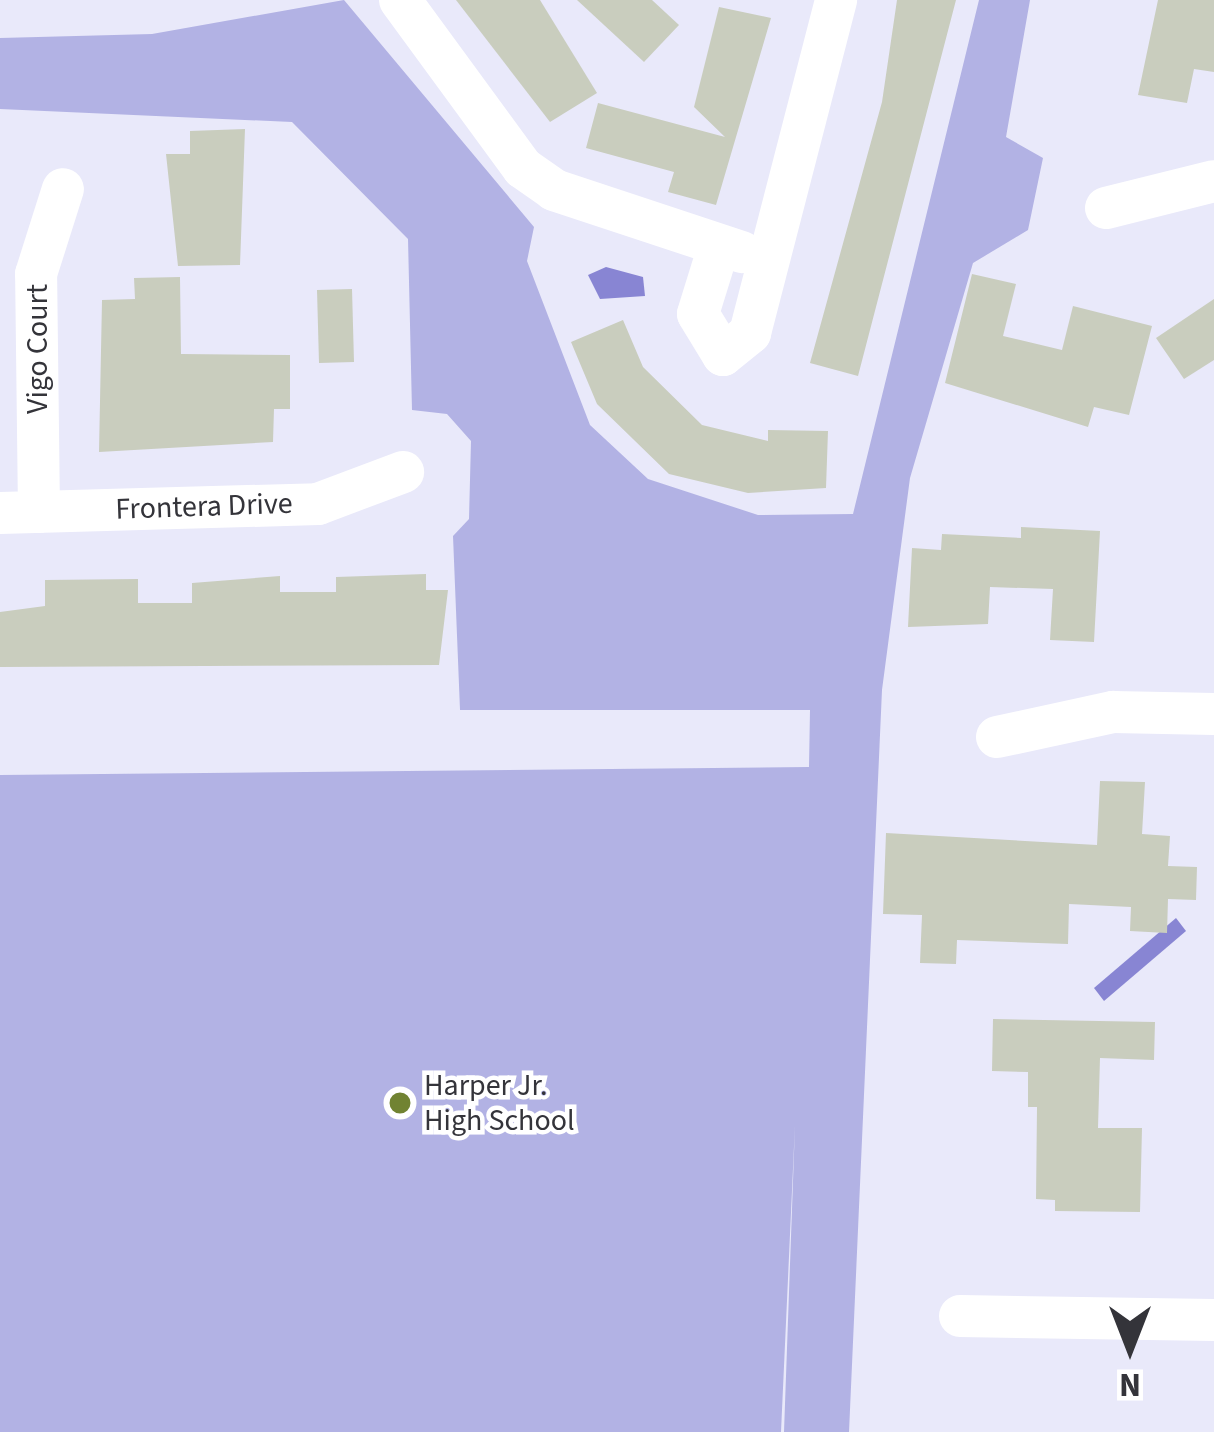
<!DOCTYPE html>
<style>
body{margin:0}
#map{position:relative;width:1214px;height:1432px;overflow:hidden;background:#e9e9fa;font-family:"Source Sans 3",sans-serif}
div>[style]{position:absolute}
.green>*{inset:0;background:#b2b2e4}
.water>*{inset:0;background:#8885d3}
.building>*{inset:0;background:#c9cdbe}
.minor>*{height:42px;margin:-21px;padding:0 21px;transform-origin:21px;border-radius:21px;background:#fff}
.dots>*{width:33px;height:33px;translate:-50% -50%;box-sizing:border-box;border:6px solid #fff;border-radius:50%}
span{translate:-50% -50%;white-space:nowrap;text-align:center;line-height:1.15;-webkit-text-stroke:9px #fff;paint-order:stroke}
.street-label{font-size:30px;color:#34343a}
.poi-label{font-size:30px;color:#34343a}
.left{translate:0 -50%;text-align:left}
.north{position:absolute;left:1070px;top:1288px;width:120px;height:120px;-webkit-text-stroke:9px #fff;paint-order:stroke;rotate:180deg;font-size:33px;font-weight:700;line-height:48px;text-align:center;color:#34343a}
.north::after{content:'';display:block;margin:auto;width:42px;height:54px;background:#34343a;clip-path:polygon(50% 0,100% 100%,50% 72%,0 100%)}
</style>
<div id="map">
<div class="green">
<i style="clip-path:polygon(344px 0,534px 227px,527px 261px,590px 425px,648px 479px,758px 515px,853px 514px,979px 0,1030px 0,1006px 137px,1043px 158px,1028px 230px,973px 263px,910px 478px,882px 690px,849px 1432px,784px 1432px,795px 1125px,781px 1432px,0 1432px,0 775px,809px 767px,810px 710px,460px 710px,453px 536px,469px 519px,471px 441px,447px 414px,412px 410px,408px 239px,292px 122px,0 109px,0 38px,152px 34px)"></i>
</div>
<div class="water">
<i style="clip-path:polygon(606px 267px,643px 277px,645px 296px,600px 299px,588px 275px)"></i>
<i style="clip-path:polygon(1176px 918px,1186px 931px,1104px 1001px,1094px 988px)"></i>
</div>
<div class="building">
<i style="clip-path:polygon(456px 0,540px 0,597px 93px,550px 122px)"></i>
<i style="clip-path:polygon(577px 0,652px 0,679px 25px,644px 62px)"></i>
<i style="clip-path:polygon(897px 0,956px 0,858px 376px,810px 363px,882px 102px)"></i>
<i style="clip-path:polygon(1158px 0,1214px 0,1214px 72px,1194px 69px,1187px 103px,1138px 95px)"></i>
<i style="clip-path:polygon(719px 7px,771px 18px,716px 205px,668px 192px,674px 172px,586px 148px,598px 103px,725px 137px,694px 107px)"></i>
<i style="clip-path:polygon(245px 129px,240px 265px,178px 266px,166px 154px,190px 154px,190px 131px)"></i>
<i style="clip-path:polygon(972px 274px,1016px 284px,1003px 336px,1062px 350px,1073px 306px,1152px 326px,1129px 415px,1094px 407px,1088px 427px,945px 383px)"></i>
<i style="clip-path:polygon(180px 277px,181px 354px,290px 355px,290px 409px,274px 409px,273px 442px,99px 452px,102px 300px,135px 299px,134px 278px)"></i>
<i style="clip-path:polygon(352px 289px,354px 362px,319px 363px,317px 290px)"></i>
<i style="clip-path:polygon(1214px 299px,1214px 360px,1184px 379px,1156px 338px)"></i>
<i style="clip-path:polygon(623px 320px,643px 367px,702px 425px,768px 441px,768px 430px,828px 431px,826px 488px,748px 493px,669px 474px,597px 404px,571px 342px)"></i>
<i style="clip-path:polygon(1021px 527px,1100px 531px,1094px 642px,1050px 640px,1053px 589px,990px 587px,988px 624px,908px 627px,912px 548px,941px 550px,942px 534px,1021px 538px)"></i>
<i style="clip-path:polygon(426px 574px,426px 590px,448px 590px,439px 665px,0 667px,0 612px,45px 606px,45px 580px,138px 579px,138px 603px,192px 603px,192px 583px,280px 576px,280px 592px,336px 592px,336px 577px)"></i>
<i style="clip-path:polygon(1100px 781px,1145px 782px,1142px 834px,1170px 836px,1168px 866px,1197px 867px,1196px 900px,1168px 899px,1167px 933px,1130px 931px,1131px 907px,1069px 904px,1068px 944px,957px 940px,956px 964px,920px 963px,922px 915px,883px 914px,886px 833px,1097px 845px)"></i>
<i style="clip-path:polygon(993px 1019px,1155px 1022px,1154px 1060px,1100px 1058px,1098px 1128px,1142px 1128px,1140px 1212px,1055px 1211px,1055px 1200px,1036px 1199px,1037px 1107px,1028px 1107px,1028px 1072px,992px 1071px)"></i>
</div>
<div class="minor">
<i style="left:400px;top:0;width:208px;rotate:53.8deg"></i>
<i style="left:523px;top:168px;width:38px;rotate:35deg"></i>
<i style="left:554px;top:190px;width:198px;rotate:18.3deg"></i>
<i style="left:1106px;top:208px;width:111px;rotate:-14deg"></i>
<i style="left:719px;top:246px;width:71px;rotate:107.2deg"></i>
<i style="left:698px;top:314px;width:48px;rotate:58.6deg"></i>
<i style="left:723px;top:355px;width:35px;rotate:-39deg"></i>
<i style="left:750px;top:333px;width:344px;rotate:-75.5deg"></i>
<i style="left:39px;top:512px;width:238px;rotate:-90.7deg"></i>
<i style="left:36px;top:274px;width:89px;rotate:-72.4deg"></i>
<i style="left:0;top:513px;width:318px;rotate:-1.6deg"></i>
<i style="left:318px;top:504px;width:91px;rotate:-20.6deg"></i>
<i style="left:997px;top:737px;width:119px;rotate:-12.2deg"></i>
<i style="left:1113px;top:712px;width:101px;rotate:1.1deg"></i>
<i style="left:960px;top:1316px;width:254px;rotate:0.9deg"></i>
</div>
<div class="dots">
<i style="left:400px;top:1103px;background:#718332"></i>
</div>
<div class="street-label">
<span style="left:38px;top:349px;rotate:-90deg">Vigo Court</span>
<span style="left:204px;top:507px;rotate:-2deg">Frontera Drive</span>
</div>
<div class="poi-label">
<span class="left" style="left:424px;top:1103px">Harper Jr.<br>High School</span>
</div>
<div class="north">N</div>
</div>
